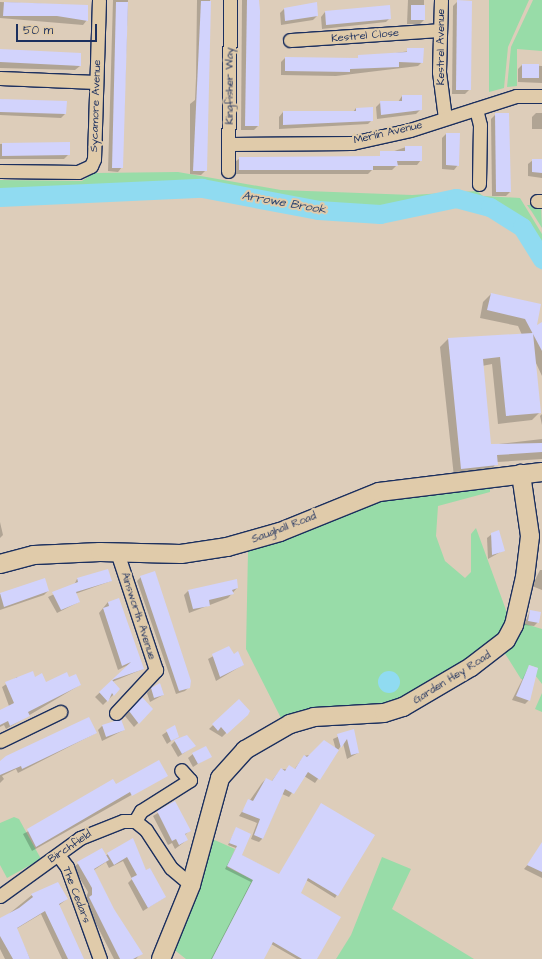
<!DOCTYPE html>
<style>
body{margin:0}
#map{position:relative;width:542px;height:959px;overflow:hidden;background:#ddcdba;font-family:"Architects Daughter",sans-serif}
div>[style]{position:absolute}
.green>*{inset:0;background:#98dca8}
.water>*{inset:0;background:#90dbf1}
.round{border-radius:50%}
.shadow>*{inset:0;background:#0003}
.river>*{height:19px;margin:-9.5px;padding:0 9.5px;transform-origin:9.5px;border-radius:9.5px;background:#90dbf1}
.building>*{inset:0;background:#d2d3fc}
.roads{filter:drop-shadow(1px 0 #1b2f5e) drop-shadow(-1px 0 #1b2f5e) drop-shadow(0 1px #1b2f5e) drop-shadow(0 -1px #1b2f5e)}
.street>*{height:13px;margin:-6.5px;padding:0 6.5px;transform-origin:6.5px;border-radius:6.5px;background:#e0cbaa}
.secondary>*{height:18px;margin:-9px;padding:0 9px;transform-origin:9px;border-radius:9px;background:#e0cbaa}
span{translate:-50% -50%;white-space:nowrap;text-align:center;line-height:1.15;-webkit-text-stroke:4px #e0cbaa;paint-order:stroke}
.street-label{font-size:11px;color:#1b2f5e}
.water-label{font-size:12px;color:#27406d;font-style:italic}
.scale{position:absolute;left:16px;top:24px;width:81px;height:18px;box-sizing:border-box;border:2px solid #1b2f5e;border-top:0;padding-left:5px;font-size:12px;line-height:14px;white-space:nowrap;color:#1b2f5e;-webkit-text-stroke:3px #e0cbaa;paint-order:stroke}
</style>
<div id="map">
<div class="green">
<i style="clip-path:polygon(489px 0,529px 0,508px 47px,504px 88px,489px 92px)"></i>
<i style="clip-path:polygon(533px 0,542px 0,542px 51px,517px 49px,517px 86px,507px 87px,511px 47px)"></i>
<i style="clip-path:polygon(178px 172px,281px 190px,412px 195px,477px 191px,483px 196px,520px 198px,542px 234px,542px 249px,516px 217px,493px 205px,456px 198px,391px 214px,318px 210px,202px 188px,0 197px,0 180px,82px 181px,94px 173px)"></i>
<i style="clip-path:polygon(527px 205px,541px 205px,542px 228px,532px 212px)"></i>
<i style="clip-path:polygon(490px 487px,490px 492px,438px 506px,436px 536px,445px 561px,465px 578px,471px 572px,471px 534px,476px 528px,510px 621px,492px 648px,396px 705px,283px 722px,246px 649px,248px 551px,346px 511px,394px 498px)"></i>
<i style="clip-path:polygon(522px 623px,542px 629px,542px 684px,535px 675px,538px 668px,529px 665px,525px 680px,521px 679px,504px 652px)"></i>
<i style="clip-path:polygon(542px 693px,542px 712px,535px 709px)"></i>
<i style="clip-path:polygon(14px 817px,19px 819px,41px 859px,7px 878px,0 865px,0 823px)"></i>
<i style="clip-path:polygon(210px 838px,235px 849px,227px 867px,253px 880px,212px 959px,186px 959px,172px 948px)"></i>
<i style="clip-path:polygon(382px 857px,411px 869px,392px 909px,474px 959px,336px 959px,351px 935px)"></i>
</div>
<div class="water">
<i class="round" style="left:378px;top:671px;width:22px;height:22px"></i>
</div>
<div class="shadow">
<i style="clip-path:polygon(113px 0,128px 0,122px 167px,118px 172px,108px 171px)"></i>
<i style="clip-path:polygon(197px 0,210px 0,206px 170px,201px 175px,190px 174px,190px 104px,195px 100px,196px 78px)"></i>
<i style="clip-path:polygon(242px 0,258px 0,258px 126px,254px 130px,241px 130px)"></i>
<i style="clip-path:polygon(408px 0,424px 0,424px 20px,420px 24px,407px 24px)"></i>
<i style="clip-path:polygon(458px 1px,470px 89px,465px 94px,452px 94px,453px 6px)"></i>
<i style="clip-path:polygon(0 2px,87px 6px,87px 20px,83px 25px,0 18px)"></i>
<i style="clip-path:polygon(316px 3px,317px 16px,313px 20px,281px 25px,280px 13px,284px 9px)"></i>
<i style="clip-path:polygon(325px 12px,390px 18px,386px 22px,322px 29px,321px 17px)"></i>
<i style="clip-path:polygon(423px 49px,422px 62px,418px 66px,336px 76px,281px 75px,281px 62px,285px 58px,355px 59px)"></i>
<i style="clip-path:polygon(0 52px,80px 66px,75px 70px,0 68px)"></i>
<i style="clip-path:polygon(522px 65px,542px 66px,542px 83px,518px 82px,518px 69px)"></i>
<i style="clip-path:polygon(402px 96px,421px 109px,416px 114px,377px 119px,376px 107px,381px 102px,398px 102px)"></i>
<i style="clip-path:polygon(0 99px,65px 114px,61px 118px,0 115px)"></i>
<i style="clip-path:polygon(356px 108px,372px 120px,368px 124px,279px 129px,279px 117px,283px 112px,353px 112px)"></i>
<i style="clip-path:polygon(536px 113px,542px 113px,542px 129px,532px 129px,532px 117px)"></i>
<i style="clip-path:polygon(496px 114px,508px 114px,510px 192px,506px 196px,492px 196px,491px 119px)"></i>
<i style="clip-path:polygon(446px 134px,458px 165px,454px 170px,442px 169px,442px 138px)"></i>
<i style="clip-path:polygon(69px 143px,69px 154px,64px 159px,0 159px,0 144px)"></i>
<i style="clip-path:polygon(406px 147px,421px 160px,417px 165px,397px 165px,392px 170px,372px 170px,368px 174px,236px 174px,235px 162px,240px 158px,377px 157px)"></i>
<i style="clip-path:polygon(533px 160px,542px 161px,542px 178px,528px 176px,528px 164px)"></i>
<i style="clip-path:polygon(491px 294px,536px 326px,542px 323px,542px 376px,535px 361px,540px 412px,532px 420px,498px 424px,492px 364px,482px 366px,490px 445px,542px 439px,542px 459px,497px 462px,489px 473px,454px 477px,440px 347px,448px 339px,522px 335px,518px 326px,480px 318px,483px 302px)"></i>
<i style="clip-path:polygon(542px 414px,542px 425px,540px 416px)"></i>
<i style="clip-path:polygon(0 522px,3px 535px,0 538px)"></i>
<i style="clip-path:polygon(492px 534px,504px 550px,488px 559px,487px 538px)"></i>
<i style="clip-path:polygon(540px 570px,542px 570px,542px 590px,532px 586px)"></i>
<i style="clip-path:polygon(141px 577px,189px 687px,185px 691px,176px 694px,137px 581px)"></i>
<i style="clip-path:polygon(77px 579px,111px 581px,75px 594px,79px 602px,57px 613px,48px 597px,74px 585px)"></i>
<i style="clip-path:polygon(236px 581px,237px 588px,228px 598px,189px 613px,184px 595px,188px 591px)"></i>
<i style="clip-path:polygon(48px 591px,44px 595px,0 610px,0 594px)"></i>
<i style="clip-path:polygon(108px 602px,143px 669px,112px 682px,119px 689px,103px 705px,95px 697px,130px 664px,118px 670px,99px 613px)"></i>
<i style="clip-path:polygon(530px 611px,538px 622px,534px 626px,524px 625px)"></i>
<i style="clip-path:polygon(228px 648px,243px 665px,216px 681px,208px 659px)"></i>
<i style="clip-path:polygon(529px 666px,529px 700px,525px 704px,512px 700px)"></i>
<i style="clip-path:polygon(17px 677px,46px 683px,69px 678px,80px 685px,6px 729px,4px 725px,0 727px,0 711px,9px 706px,2px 687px)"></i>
<i style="clip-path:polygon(151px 688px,163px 695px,150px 702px,147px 693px)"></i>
<i style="clip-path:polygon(142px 699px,152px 709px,134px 727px,125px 716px)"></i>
<i style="clip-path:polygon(239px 700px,249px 711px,222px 737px,209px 729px)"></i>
<i style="clip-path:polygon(102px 726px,124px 730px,102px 741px,98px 730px)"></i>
<i style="clip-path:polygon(174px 727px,178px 736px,167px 744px,162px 735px)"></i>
<i style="clip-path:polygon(353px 730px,358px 753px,347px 759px,343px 743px,315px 783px,304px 776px,289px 797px,282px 794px,263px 838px,259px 842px,251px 839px,257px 823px,239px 816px,262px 783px,266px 779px,271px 782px,281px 769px,294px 770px,304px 756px,336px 750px,333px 739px)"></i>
<i style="clip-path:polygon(96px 733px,18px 773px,16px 769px,2px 776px,4px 779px,0 783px,0 762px)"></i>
<i style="clip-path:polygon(175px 741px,194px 746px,178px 757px,171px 745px)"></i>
<i style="clip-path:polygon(193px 754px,210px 756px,193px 767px,188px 758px)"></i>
<i style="clip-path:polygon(167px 775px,32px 851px,23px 834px,116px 785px)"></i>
<i style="clip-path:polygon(174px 803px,189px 831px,185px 835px,187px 840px,175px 849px,172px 843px,168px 845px,153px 816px)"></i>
<i style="clip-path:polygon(236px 829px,241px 855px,279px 875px,373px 835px,335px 898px,306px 880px,299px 893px,316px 959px,297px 959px,271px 944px,263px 959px,211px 959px,251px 882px,225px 869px,236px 848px,228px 845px)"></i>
<i style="clip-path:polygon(132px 840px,146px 871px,165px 897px,143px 911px,128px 883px,132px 879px,123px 861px,109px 868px,106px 862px,94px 870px,113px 909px,141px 953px,136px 959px,114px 959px,85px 902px,88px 892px,73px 867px,102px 849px,105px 856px)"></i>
<i style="clip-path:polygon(542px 848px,542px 878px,524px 869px)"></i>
<i style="clip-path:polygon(32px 895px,67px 899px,58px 906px,83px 959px,62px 959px,41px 914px,16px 929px,30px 959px,5px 959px,0 949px,0 921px)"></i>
</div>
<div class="river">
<i style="left:0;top:197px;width:202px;rotate:-2.6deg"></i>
<i style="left:202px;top:188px;width:118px;rotate:10.7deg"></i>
<i style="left:318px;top:210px;width:62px;rotate:3.7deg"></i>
<i style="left:380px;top:214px;width:78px;rotate:-11.9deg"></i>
<i style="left:456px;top:198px;width:35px;rotate:15deg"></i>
<i style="left:490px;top:207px;width:38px;rotate:32deg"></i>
<i style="left:522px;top:227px;width:38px;rotate:58deg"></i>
</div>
<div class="building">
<i style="clip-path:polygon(247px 0,259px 0,260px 11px,259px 126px,245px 126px)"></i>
<i style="clip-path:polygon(457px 0,472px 1px,471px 90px,456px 90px)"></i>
<i style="clip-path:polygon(201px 1px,211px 1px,207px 171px,193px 171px)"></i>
<i style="clip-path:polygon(4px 2px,88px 5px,88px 21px,57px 16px,3px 16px)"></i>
<i style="clip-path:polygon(116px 2px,128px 2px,123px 168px,112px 168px)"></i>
<i style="clip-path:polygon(317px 2px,318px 16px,285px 21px,284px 8px)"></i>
<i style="clip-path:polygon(390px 5px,391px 19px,326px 25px,325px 11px)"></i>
<i style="clip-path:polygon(411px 5px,425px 5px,425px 20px,411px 20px)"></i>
<i style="clip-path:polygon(407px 48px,424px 48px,423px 63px,399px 62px,399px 67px,350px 69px,350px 72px,285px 71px,285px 57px,358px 58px,358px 55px,407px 52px)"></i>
<i style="clip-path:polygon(0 49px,81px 53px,81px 66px,0 62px)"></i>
<i style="clip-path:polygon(522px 64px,539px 64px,539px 78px,522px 78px)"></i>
<i style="clip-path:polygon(402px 95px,422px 95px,422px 110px,381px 115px,380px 101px,402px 101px)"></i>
<i style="clip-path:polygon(0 99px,67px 101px,66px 114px,0 112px)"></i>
<i style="clip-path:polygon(373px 107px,373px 121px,283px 125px,283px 111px,356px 111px,356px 108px)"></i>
<i style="clip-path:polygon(495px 113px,509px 113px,511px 192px,496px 192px)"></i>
<i style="clip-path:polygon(446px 133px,460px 133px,459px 166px,446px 165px)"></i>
<i style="clip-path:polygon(70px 142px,70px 155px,2px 156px,2px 143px)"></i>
<i style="clip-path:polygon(405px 146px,422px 146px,422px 161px,397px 161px,398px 166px,373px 166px,373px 170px,239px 170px,239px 157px,380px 156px,380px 151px,405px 151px)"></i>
<i style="clip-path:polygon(532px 159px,542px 159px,542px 173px,532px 172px)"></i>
<i style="clip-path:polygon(491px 293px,541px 304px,537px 325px,542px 322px,542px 351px,525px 319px,487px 310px)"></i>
<i style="clip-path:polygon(533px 333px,541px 413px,506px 416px,500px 357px,483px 359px,491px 444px,542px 443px,542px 452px,497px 455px,498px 465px,461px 469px,448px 338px)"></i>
<i style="clip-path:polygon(499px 530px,505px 551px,492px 555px,491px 533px)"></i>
<i style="clip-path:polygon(108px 569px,112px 581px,76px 592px,80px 602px,61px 610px,52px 592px,78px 582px,77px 578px)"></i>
<i style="clip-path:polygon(155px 571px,191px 681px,190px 688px,179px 691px,140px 576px)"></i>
<i style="clip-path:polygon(45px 578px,49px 591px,4px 607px,0 593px)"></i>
<i style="clip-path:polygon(237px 579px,238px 588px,232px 590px,234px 594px,209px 600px,210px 606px,193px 609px,188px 590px)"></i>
<i style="clip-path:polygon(119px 598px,144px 669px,112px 680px,120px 689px,114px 696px,112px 693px,108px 702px,99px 692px,131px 662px,122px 666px,103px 608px,109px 606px,108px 602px)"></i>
<i style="clip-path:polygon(530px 610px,541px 612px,539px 623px,528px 621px)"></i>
<i style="clip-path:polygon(229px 646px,234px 654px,238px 651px,244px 665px,220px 677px,212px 654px)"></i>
<i style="clip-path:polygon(529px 665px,538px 668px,530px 701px,516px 696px)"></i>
<i style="clip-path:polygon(33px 671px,35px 677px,42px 673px,46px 682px,67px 672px,69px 677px,76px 674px,81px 685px,28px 712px,30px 716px,10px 726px,8px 721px,0 725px,0 710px,14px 703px,5px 682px)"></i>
<i style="clip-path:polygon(160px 683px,164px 695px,154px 698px,151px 688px)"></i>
<i style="clip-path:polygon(142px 697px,153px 709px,139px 724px,129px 711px)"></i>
<i style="clip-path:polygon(239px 699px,250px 711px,248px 715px,227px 734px,221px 727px,218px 731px,212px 724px)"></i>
<i style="clip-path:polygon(89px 717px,97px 733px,22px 769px,21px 766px,0 775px,0 761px,6px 756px)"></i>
<i style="clip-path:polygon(121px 719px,125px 730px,106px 737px,102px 725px)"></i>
<i style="clip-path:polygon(175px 725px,179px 737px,171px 741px,166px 730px)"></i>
<i style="clip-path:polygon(354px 729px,359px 753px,351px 755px,347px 739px,341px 748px,337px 734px)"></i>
<i style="clip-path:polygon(187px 735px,196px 746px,182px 754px,174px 740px)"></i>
<i style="clip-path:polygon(324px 740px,339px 750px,320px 780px,308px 772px,294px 794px,285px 789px,263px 839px,254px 835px,260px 819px,242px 812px,248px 799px,253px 801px,266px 778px,272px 781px,281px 768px,285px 771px,289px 765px,295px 769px,304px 755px,307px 757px)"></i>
<i style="clip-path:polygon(206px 746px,212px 757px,198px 764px,192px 753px)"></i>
<i style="clip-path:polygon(159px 760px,168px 776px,132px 796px,130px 792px,36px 847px,27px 829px,113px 779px,116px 784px)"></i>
<i style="clip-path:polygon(175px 801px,191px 831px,185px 834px,188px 840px,179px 845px,176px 839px,172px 841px,157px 811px)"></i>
<i style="clip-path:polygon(321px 803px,375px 835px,338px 896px,308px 878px,301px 893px,341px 917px,317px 959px,302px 959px,273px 942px,264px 959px,212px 959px,253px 880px,227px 866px,237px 846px,229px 843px,236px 827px,251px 834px,242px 855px,279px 874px)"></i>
<i style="clip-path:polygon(133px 838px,146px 870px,150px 868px,166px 897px,148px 908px,131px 878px,137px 875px,127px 857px,114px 865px,107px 853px)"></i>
<i style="clip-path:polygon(542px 842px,542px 872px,527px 865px)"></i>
<i style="clip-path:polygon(102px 848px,109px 860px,94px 869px,114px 909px,143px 954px,133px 959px,120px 959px,89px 897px,92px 895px,92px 888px,77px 862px)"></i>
<i style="clip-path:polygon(58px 882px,68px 899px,59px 904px,84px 959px,68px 959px,45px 911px,17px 928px,30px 959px,13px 959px,0 936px,0 918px,19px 908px,33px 897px,31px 894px)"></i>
</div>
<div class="roads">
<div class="street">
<i style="left:441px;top:0;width:72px;rotate:91.6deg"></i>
<i style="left:439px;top:72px;width:46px;rotate:82.6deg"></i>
<i style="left:290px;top:40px;width:150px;rotate:-3.8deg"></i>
<i style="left:0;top:78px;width:96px;rotate:2.4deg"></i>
<i style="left:476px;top:109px;width:16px;rotate:76deg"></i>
<i style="left:480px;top:125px;width:59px;rotate:91deg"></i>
<i style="left:230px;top:144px;width:122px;rotate:-0.5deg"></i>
<i style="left:352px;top:143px;width:59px;rotate:-12.6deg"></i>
<i style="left:410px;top:130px;width:111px;rotate:-17.8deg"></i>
<i style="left:516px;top:96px;width:26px"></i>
<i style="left:0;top:171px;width:78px;rotate:0.7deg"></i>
<i style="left:78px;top:172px;width:14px;rotate:-25deg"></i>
<i style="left:91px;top:166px;width:8px;rotate:-67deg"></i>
<i style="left:94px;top:159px;width:159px;rotate:-88.2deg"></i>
<i style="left:228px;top:171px;width:171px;rotate:-89.3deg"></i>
<i style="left:537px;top:201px;width:5px"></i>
<i style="left:116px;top:713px;width:59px;rotate:-47.1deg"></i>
<i style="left:156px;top:670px;width:124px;rotate:-108.3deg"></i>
<i style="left:0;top:741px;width:67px;rotate:-25.8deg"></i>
<i style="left:135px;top:821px;width:12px;rotate:-59deg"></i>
<i style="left:141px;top:811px;width:58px;rotate:-32.3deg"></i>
<i style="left:190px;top:780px;width:13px;rotate:-132deg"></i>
<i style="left:58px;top:855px;width:15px;rotate:53deg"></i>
<i style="left:67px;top:867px;width:98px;rotate:70.3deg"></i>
<i style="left:0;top:896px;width:99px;rotate:-35.9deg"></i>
<i style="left:80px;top:838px;width:46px;rotate:-21.6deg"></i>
<i style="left:123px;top:821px;width:12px"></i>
<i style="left:135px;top:821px;width:14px;rotate:39deg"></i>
<i style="left:146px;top:830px;width:45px;rotate:56.7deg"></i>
<i style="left:171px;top:868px;width:26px;rotate:40deg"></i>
</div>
<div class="secondary">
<i style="left:0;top:564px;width:35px;rotate:-15deg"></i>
<i style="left:34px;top:555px;width:66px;rotate:-2.6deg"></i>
<i style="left:100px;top:552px;width:81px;rotate:1.4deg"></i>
<i style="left:181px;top:554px;width:47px;rotate:-8.7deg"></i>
<i style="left:227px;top:547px;width:55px;rotate:-15.8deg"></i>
<i style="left:280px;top:532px;width:107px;rotate:-22deg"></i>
<i style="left:379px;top:492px;width:164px;rotate:-7deg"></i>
<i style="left:161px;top:959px;width:80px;rotate:-67.9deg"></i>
<i style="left:191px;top:885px;width:111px;rotate:-74.8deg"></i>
<i style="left:220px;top:778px;width:38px;rotate:-48deg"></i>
<i style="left:245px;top:750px;width:52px;rotate:-30deg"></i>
<i style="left:290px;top:724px;width:25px;rotate:-16deg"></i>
<i style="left:314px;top:717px;width:70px;rotate:-3.3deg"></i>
<i style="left:384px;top:713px;width:20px;rotate:-18deg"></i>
<i style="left:403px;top:707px;width:79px;rotate:-30.5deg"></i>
<i style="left:471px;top:667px;width:44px;rotate:-37.6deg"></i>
<i style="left:506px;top:640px;width:17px;rotate:-62deg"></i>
<i style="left:514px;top:625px;width:49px;rotate:-77.1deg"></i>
<i style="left:525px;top:577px;width:41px;rotate:-83deg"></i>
<i style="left:530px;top:536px;width:63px;rotate:-98.3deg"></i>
</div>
</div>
<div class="street-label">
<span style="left:365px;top:36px;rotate:-5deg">Kestrel Close</span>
<span style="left:441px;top:47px;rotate:-90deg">Kestrel Avenue</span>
<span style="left:230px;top:86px;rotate:-90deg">Kingfisher Way</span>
<span style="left:96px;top:106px;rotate:-88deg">Sycamore Avenue</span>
<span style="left:388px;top:133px;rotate:-13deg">Merlin Avenue</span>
<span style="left:284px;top:528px;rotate:-21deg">Saughall Road</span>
<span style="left:138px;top:616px;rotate:72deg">Ainsworth Avenue</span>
<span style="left:452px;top:678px;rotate:-32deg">Garden Hey Road</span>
<span style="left:70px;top:847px;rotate:-34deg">Birchfield</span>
<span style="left:76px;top:895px;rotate:69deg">The Cedars</span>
</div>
<div class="water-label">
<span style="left:284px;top:203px;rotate:10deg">Arrowe Brook</span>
</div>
<div class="scale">50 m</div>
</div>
